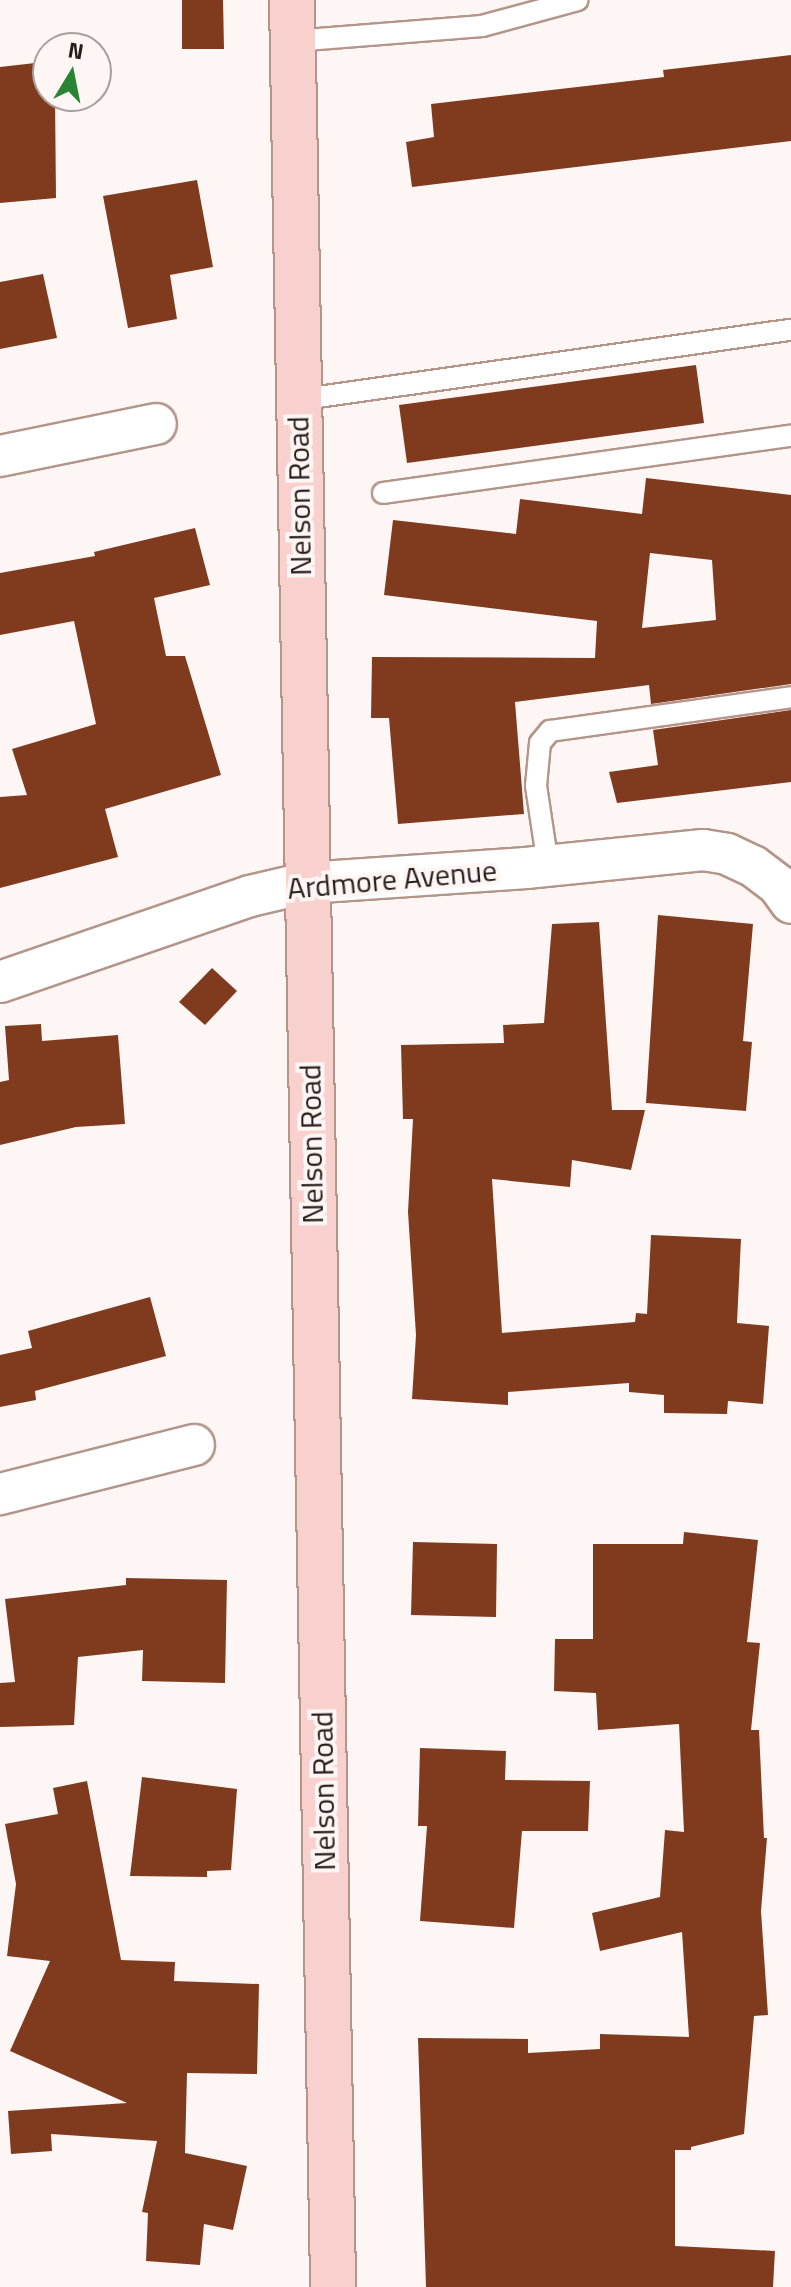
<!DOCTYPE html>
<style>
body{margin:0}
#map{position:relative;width:791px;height:2287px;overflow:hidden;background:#fdf6f4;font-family:"Titillium Web",sans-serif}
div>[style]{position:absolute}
.building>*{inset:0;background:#803b1f}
.roads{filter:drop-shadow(2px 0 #b3958a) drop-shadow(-2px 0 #b3958a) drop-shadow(0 2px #b3958a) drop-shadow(0 -2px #b3958a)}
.lane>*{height:20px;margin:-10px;padding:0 10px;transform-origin:10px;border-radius:10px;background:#fff}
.street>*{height:40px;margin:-20px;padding:0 20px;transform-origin:20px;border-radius:20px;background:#fff}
.secondary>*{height:44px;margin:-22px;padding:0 22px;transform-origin:22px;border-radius:22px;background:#f8d0cd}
span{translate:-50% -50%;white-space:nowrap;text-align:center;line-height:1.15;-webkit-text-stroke:8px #fdf6f4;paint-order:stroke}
.street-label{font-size:30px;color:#281d18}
.north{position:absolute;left:32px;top:32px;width:80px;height:80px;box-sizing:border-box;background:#fdf6f4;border:2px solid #a89f9c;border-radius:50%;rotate:10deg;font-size:22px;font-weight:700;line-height:32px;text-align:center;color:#281d18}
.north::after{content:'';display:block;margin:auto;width:28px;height:36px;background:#2a8434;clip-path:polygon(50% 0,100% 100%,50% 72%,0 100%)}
</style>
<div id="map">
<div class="building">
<i style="clip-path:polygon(182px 0,223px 0,224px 49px,182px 49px)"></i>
<i style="clip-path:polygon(791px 55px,791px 141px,412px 187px,406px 142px,434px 137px,431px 104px,664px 77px,663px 70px)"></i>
<i style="clip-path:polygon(35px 63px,48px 66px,48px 96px,55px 96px,56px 198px,0 203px,0 67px)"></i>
<i style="clip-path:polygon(197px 180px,213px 267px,170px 275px,177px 319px,128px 328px,103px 196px)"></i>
<i style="clip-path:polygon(43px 274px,57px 338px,0 349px,0 282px)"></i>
<i style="clip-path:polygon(696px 365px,704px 423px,407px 463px,399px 405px)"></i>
<i style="clip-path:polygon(evenodd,646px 478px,791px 495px,791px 684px,651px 704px,649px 685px,515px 702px,524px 814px,398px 824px,389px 718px,371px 718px,372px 657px,595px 658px,597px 621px,384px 595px,393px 520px,516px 534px,520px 499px,642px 514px,646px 478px,650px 553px,712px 560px,716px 620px,642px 628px,650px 553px)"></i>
<i style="clip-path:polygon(195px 528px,210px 585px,154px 598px,166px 656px,185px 656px,221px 775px,105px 809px,118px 857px,0 888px,0 797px,27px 795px,12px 749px,96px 724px,74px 621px,0 635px,0 573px,95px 556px,94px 552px)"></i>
<i style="clip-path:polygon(791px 710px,791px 782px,617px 803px,609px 772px,658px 765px,653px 730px)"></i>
<i style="clip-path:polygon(658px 915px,753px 924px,743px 1041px,752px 1042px,746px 1111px,646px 1103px)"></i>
<i style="clip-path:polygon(599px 922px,612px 1110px,645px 1110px,631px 1170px,572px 1160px,570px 1187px,492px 1179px,502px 1333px,635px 1322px,636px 1313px,647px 1314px,651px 1235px,741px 1239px,737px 1323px,769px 1326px,763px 1404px,728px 1401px,727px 1414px,664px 1413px,664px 1395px,629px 1392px,629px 1383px,508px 1392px,508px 1405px,412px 1399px,416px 1335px,408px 1212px,413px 1119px,403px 1119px,401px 1045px,504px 1043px,503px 1025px,544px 1023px,552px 924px)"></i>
<i style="clip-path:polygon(212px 968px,237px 991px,205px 1025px,179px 1002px)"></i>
<i style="clip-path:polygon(41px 1024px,42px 1041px,118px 1035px,125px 1124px,76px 1127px,0 1145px,0 1082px,9px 1080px,5px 1026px)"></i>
<i style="clip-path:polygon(150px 1297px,166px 1356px,35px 1391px,36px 1400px,0 1407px,0 1355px,32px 1348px,28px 1331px)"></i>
<i style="clip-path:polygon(684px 1532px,758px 1540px,747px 1642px,760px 1643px,751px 1730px,759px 1730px,764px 1838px,767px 1838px,761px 1911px,768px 2015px,754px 2016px,744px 2134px,691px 2147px,691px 2150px,675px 2150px,675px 2246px,775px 2251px,773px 2287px,426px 2287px,418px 2038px,528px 2039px,528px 2053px,600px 2049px,600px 2034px,689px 2037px,682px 1932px,600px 1951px,592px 1913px,660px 1897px,665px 1830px,684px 1832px,679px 1724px,598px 1730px,596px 1693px,554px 1691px,555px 1639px,593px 1639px,593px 1544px,683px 1544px)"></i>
<i style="clip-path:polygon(413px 1542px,497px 1544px,496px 1617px,411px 1615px)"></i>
<i style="clip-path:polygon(126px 1578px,227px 1580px,225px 1683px,142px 1681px,143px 1650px,78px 1657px,74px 1725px,0 1727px,0 1683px,15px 1682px,5px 1599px,126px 1585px)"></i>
<i style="clip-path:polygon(420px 1748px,506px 1751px,505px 1780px,590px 1781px,588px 1831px,522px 1831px,514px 1928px,420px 1921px,427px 1826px,418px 1826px)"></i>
<i style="clip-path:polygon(142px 1777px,237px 1789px,231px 1870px,207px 1871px,207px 1877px,130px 1876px)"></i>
<i style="clip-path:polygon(87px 1781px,121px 1960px,175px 1962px,174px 1981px,259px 1984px,257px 2074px,187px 2073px,185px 2153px,247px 2166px,233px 2230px,204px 2224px,200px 2265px,146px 2261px,148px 2213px,142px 2212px,157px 2141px,51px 2134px,52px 2151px,11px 2154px,8px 2111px,127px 2103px,10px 2051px,50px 1961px,7px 1956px,16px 1884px,5px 1824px,58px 1814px,53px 1788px)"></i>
</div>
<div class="roads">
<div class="lane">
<i style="left:293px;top:41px;width:190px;rotate:-4.5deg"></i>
<i style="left:482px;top:26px;width:99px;rotate:-15.2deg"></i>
<i style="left:297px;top:400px;width:499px;rotate:-8.1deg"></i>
<i style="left:383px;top:493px;width:412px;rotate:-8deg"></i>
<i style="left:548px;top:865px;width:80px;rotate:-98.6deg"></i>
<i style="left:536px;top:786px;width:43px;rotate:-84.7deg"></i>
<i style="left:540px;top:743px;width:16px;rotate:-50deg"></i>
<i style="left:550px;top:731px;width:243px;rotate:-8deg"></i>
</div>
<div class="street">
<i style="left:0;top:456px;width:159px;rotate:-11.6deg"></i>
<i style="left:0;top:982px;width:264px;rotate:-19deg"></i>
<i style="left:250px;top:896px;width:57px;rotate:-13.1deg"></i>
<i style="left:306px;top:883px;width:221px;rotate:-3.9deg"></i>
<i style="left:526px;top:868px;width:178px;rotate:-5.8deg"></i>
<i style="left:703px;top:850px;width:24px;rotate:9deg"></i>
<i style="left:727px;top:854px;width:29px;rotate:25deg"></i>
<i style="left:753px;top:866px;width:31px;rotate:37deg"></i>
<i style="left:778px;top:885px;width:22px;rotate:54deg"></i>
<i style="left:0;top:1494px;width:200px;rotate:-14.2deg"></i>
</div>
<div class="secondary">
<i style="left:292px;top:0;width:2287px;rotate:88.97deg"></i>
</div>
</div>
<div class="street-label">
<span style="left:299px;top:496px;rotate:-91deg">Nelson Road</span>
<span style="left:392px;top:879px;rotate:-5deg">Ardmore Avenue</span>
<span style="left:311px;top:1144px;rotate:-91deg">Nelson Road</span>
<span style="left:323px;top:1791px;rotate:-91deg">Nelson Road</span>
</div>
<div class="north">N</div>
</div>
